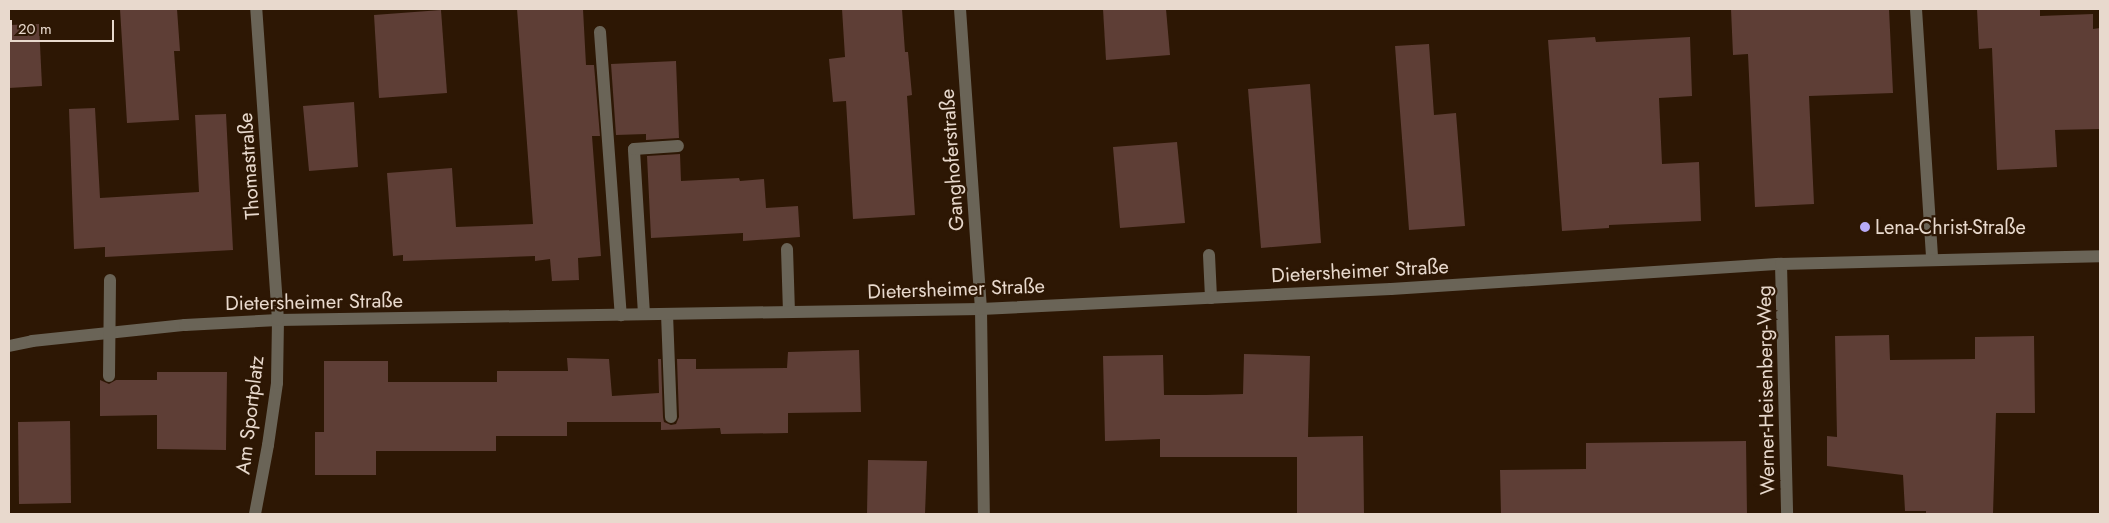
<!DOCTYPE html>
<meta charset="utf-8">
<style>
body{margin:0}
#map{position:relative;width:2109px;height:523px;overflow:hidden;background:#2d1704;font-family:Jost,sans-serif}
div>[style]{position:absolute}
.building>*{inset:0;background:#5e3e36}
.minor>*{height:12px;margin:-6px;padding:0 6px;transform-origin:6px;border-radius:6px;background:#6a6457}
.dots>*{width:14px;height:14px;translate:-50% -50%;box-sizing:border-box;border:2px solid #2d1704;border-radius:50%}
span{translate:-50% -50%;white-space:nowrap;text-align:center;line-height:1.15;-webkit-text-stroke:4.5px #2d1704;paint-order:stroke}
.street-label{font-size:20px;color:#e8d9cd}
.poi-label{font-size:20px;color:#e8d9cd}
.left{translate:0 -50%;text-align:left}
.frame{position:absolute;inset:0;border:10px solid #e8d9cd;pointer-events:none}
.scale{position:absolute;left:10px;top:20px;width:104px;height:22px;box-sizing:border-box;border:2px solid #e8d9cd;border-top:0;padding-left:6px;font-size:15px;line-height:18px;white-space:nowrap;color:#e8d9cd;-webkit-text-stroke:4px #2d1704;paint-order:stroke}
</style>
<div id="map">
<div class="building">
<i style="clip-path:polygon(120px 9px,177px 9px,180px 51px,174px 51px,179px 120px,127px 123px)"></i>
<i style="clip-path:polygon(517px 9px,583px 9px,586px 65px,594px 65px,600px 136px,592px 136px,601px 256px,578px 258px,579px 280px,552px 281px,550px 259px,535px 261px,535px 256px,403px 261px,403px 255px,393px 256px,387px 173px,452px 168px,456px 227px,533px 224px)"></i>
<i style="clip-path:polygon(842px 9px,902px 9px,905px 52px,908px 52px,912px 95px,907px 96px,915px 215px,853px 219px,846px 101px,833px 102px,829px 59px,845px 57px)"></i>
<i style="clip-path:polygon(1103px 9px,1166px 9px,1170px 55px,1106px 60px)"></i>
<i style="clip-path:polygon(1731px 9px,1889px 9px,1893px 93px,1809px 96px,1814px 204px,1755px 207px,1748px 54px,1733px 55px)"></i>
<i style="clip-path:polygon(1977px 9px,2040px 9px,2040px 16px,2093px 14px,2093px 29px,2100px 28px,2100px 129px,2055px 130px,2057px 167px,1997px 170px,1992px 48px,1979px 49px)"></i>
<i style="clip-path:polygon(441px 10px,447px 93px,379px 98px,374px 15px)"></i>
<i style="clip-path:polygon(39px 24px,42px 86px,9px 88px,9px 25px)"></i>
<i style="clip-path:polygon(1595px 37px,1596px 42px,1690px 37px,1692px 96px,1659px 98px,1662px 164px,1699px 162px,1701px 221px,1609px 225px,1609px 228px,1562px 231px,1548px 40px)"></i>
<i style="clip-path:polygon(1429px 44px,1434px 115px,1456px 113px,1465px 226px,1409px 230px,1395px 46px)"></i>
<i style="clip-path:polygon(676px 61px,679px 138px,646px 140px,646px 134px,616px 135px,611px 64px)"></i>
<i style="clip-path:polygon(1310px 84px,1321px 243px,1261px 248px,1248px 89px)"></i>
<i style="clip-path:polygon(354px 102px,358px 167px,309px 171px,303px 106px)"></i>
<i style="clip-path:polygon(95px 108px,100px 198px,199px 192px,195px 115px,226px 114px,233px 250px,105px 257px,105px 247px,74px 249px,69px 109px)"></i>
<i style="clip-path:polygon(1177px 142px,1185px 223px,1120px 228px,1113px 147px)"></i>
<i style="clip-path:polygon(680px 154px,681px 181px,739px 178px,740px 181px,764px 179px,766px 208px,798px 206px,800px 237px,743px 241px,743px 233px,651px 238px,647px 156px)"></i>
<i style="clip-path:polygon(1889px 335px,1890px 360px,1975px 359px,1975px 337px,2034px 336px,2035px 413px,1996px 413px,1993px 514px,1926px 514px,1926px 511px,1905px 511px,1903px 475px,1827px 466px,1827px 436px,1837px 437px,1835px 336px)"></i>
<i style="clip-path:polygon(859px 350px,861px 412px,788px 413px,788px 433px,721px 434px,720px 428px,661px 430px,661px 422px,567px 422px,567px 436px,496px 436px,496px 451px,376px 451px,376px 475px,315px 475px,315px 432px,324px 432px,324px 361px,388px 361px,388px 382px,497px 382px,497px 371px,568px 371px,567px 358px,609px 359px,612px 396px,659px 393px,658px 359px,661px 359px,663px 417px,664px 422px,671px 425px,676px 424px,679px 417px,677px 359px,696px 359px,696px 369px,787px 368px,788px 352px)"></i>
<i style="clip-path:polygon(1244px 354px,1310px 356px,1308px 437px,1363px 436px,1364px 514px,1297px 514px,1297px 457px,1160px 457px,1160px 439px,1105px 441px,1103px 356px,1163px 355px,1164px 395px,1206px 395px,1243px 394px)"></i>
<i style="clip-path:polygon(157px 372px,227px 372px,226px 450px,157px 449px,157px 415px,100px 416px,100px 380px,109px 384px,116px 380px,157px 380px)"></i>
<i style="clip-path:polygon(70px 421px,71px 503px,19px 504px,18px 422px)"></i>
<i style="clip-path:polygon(1746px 441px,1747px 514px,1501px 514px,1500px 470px,1586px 469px,1586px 443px)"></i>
<i style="clip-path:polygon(868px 460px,927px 461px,925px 514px,867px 514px)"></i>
</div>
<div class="minor">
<i style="left:960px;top:9px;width:301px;rotate:86deg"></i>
<i style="left:981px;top:309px;width:205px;rotate:89.2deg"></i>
<i style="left:1916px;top:9px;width:251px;rotate:86.3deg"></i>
<i style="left:600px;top:32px;width:284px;rotate:85.8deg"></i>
<i style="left:787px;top:249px;width:63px;rotate:88.2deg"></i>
<i style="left:1209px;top:255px;width:43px;rotate:87.3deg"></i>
<i style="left:1781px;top:264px;width:250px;rotate:88.6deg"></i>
<i style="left:644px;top:314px;width:165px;rotate:-93.5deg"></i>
<i style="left:634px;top:149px;width:44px;rotate:-3.9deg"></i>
<i style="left:667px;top:314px;width:103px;rotate:87.8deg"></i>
<i style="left:9px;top:346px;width:24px;rotate:-12deg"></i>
<i style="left:32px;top:341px;width:154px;rotate:-6deg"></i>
<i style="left:185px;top:325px;width:93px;rotate:-3.1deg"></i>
<i style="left:278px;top:320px;width:703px;rotate:-0.9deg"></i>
<i style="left:981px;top:309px;width:410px;rotate:-2.8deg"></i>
<i style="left:1391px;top:289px;width:391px;rotate:-3.7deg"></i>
<i style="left:1781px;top:264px;width:319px;rotate:-1.4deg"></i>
<i style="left:109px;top:376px;width:96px;rotate:-89.4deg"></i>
<i style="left:255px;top:514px;width:70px;rotate:-79.3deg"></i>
<i style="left:268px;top:445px;width:63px;rotate:-81.7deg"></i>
<i style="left:277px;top:383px;width:63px;rotate:-89.1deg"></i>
<i style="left:278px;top:320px;width:312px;rotate:-94deg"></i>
</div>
<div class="dots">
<i style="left:1865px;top:227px;background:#b8abf7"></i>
</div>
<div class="street-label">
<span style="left:952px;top:160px;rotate:-94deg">Ganghoferstraße</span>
<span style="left:249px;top:166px;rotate:-94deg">Thomastraße</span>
<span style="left:1360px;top:271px;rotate:-3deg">Dietersheimer Straße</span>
<span style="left:956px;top:289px;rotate:-2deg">Dietersheimer Straße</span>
<span style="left:314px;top:302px;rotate:-1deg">Dietersheimer Straße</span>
<span style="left:1766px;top:390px;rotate:-91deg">Werner-Heisenberg-Weg</span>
<span style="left:250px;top:415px;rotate:-83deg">Am Sportplatz</span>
</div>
<div class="poi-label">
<span class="left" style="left:1875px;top:227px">Lena-Christ-Straße</span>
</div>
<div class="frame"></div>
<div class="scale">20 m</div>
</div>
